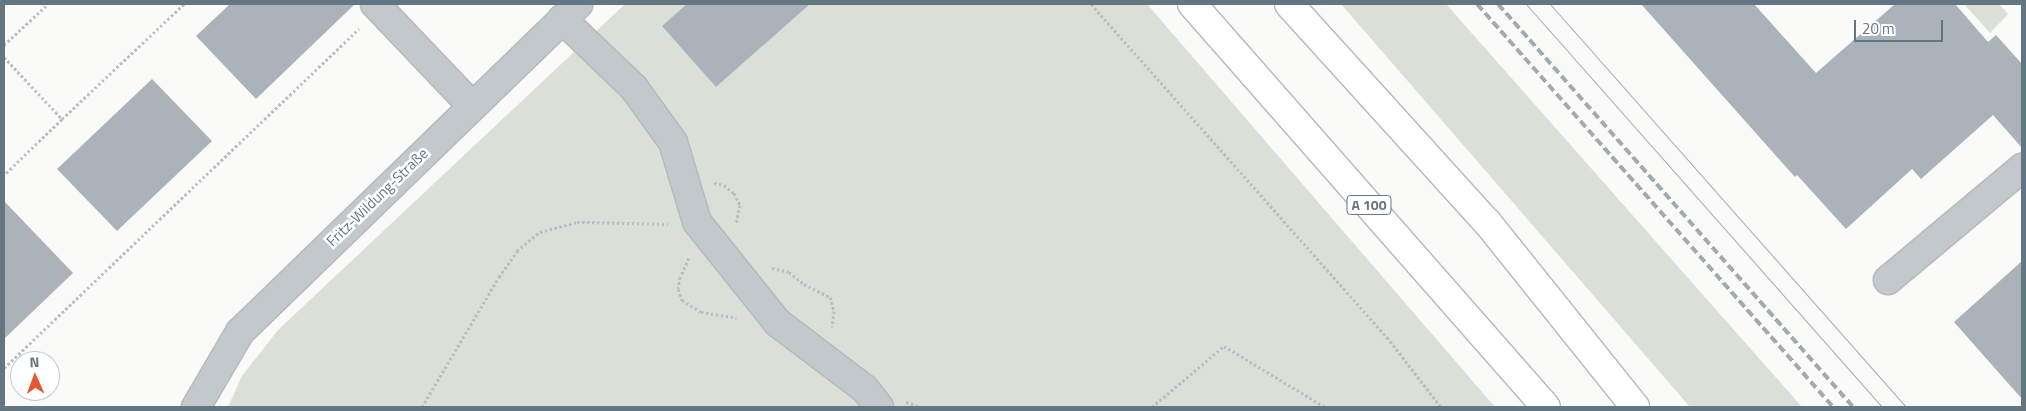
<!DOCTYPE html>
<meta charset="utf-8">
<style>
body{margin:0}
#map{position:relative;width:2026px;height:411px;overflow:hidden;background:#fafaf8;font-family:"Titillium Web",sans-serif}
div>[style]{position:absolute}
.green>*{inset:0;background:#dadfd7}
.building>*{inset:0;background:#aab3b9}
.path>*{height:3px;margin-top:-1.5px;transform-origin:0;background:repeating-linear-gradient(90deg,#bbbfc2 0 2.5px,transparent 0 5px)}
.roads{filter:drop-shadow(1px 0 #b4b9bd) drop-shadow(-1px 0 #b4b9bd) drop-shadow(0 1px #b4b9bd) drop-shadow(0 -1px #b4b9bd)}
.minor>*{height:28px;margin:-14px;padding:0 14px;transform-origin:14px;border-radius:14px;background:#c3c8cc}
.highway>*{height:28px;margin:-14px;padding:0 14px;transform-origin:14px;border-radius:14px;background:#fff}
.tram>*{height:1px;margin:-0.5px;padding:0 0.5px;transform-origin:0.5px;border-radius:0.5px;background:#a2aab0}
.rail>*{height:4px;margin-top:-2px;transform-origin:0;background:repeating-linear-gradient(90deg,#a2aab0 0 8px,transparent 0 12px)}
span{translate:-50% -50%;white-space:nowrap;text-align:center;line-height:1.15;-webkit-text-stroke:5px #fff;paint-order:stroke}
.shield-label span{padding:1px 4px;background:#fff;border:1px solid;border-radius:4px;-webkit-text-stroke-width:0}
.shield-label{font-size:14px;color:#657683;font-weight:700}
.street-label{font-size:15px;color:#657683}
.frame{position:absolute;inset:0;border:5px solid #657683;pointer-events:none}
.north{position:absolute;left:10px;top:351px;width:50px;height:50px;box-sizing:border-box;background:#fff;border:1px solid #c1c8cd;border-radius:50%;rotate:358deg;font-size:14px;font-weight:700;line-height:20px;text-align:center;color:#657683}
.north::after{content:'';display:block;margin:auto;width:18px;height:22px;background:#e4572e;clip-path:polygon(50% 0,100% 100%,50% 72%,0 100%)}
.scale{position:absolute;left:1854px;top:20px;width:89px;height:22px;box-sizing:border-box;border:2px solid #657683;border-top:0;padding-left:6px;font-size:15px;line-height:18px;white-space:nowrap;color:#657683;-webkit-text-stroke:4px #fff;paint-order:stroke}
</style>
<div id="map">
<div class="green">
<i style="clip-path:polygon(625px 4px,1147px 4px,1495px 407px,228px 407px,242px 376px,278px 330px)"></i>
<i style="clip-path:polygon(1341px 4px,1446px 4px,1802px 407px,1690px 407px)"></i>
<i style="clip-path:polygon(1964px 4px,1999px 4px,2008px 14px,1990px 33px)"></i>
</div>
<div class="building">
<i style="clip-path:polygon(230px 4px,355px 4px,256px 99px,196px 36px)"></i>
<i style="clip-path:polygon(687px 4px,810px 4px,716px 87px,662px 26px)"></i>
<i style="clip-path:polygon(1641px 4px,1754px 4px,1816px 73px,1895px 4px,1955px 4px,1988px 42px,1996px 35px,2022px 64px,2022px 148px,1993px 115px,1921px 179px,1912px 169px,1846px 229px,1797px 175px,1795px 177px)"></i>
<i style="clip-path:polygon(152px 79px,212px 141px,117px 231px,57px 169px)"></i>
<i style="clip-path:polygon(4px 201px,73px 273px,4px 339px)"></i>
<i style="clip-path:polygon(2022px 261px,2022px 399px,1954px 322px)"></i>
</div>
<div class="path">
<i style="left:1091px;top:4px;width:446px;rotate:48.4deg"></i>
<i style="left:1387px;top:337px;width:88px;rotate:52.4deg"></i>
<i style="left:4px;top:45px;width:60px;rotate:-43deg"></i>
<i style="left:4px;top:57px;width:85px;rotate:46.9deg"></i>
<i style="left:62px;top:119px;width:81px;rotate:136deg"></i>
<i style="left:62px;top:119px;width:168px;rotate:-43.3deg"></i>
<i style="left:714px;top:183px;width:10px;rotate:11deg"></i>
<i style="left:724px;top:185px;width:13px;rotate:39deg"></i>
<i style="left:734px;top:193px;width:13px;rotate:63deg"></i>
<i style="left:740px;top:205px;width:19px;rotate:102deg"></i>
<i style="left:689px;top:258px;width:21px;rotate:115deg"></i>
<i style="left:680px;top:277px;width:12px;rotate:99deg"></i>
<i style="left:678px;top:289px;width:12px;rotate:70deg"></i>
<i style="left:682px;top:300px;width:22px;rotate:32deg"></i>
<i style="left:701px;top:312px;width:36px;rotate:9deg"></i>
<i style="left:772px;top:268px;width:17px;rotate:13deg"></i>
<i style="left:789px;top:272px;width:19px;rotate:39deg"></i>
<i style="left:804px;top:284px;width:29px;rotate:27deg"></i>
<i style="left:830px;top:297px;width:15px;rotate:74deg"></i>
<i style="left:834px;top:311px;width:16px;rotate:97deg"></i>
<i style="left:4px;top:368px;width:491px;rotate:-43.7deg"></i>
<i style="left:906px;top:402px;width:16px;rotate:18deg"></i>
<i style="left:422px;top:407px;width:151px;rotate:-59.4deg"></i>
<i style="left:499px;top:277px;width:32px;rotate:-55deg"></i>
<i style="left:517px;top:251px;width:30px;rotate:-40deg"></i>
<i style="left:540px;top:232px;width:38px;rotate:-15deg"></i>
<i style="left:577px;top:222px;width:91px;rotate:1.3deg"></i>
<i style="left:1152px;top:407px;width:94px;rotate:-40.3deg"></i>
<i style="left:1224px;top:346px;width:118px;rotate:31.1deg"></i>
</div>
<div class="roads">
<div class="minor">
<i style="left:375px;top:4px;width:141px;rotate:46.4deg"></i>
<i style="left:562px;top:19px;width:100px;rotate:43.8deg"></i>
<i style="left:634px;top:88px;width:67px;rotate:54.2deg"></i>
<i style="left:673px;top:142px;width:84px;rotate:73.3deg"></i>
<i style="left:697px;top:222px;width:129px;rotate:51.3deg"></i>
<i style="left:778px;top:323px;width:109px;rotate:37.2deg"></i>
<i style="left:865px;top:389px;width:23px;rotate:52deg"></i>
<i style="left:1888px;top:280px;width:175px;rotate:-39.9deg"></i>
<i style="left:196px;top:407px;width:87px;rotate:-59.6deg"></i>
<i style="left:240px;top:332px;width:471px;rotate:-44.1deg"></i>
</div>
<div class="highway">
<i style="left:1192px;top:4px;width:536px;rotate:48.7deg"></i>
<i style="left:1289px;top:4px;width:294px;rotate:47.8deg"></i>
<i style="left:1487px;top:222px;width:237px;rotate:51.3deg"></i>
</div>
</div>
<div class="tram">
<i style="left:1526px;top:4px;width:538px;rotate:48.54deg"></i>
<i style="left:1550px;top:4px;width:538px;rotate:48.54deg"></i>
</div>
<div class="rail">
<i style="left:1477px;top:4px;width:538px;rotate:48.54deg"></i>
<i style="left:1498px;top:4px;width:537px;rotate:48.62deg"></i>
</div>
<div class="shield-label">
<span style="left:1369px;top:205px">A 100</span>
</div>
<div class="street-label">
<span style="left:377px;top:197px;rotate:-44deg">Fritz-Wildung-Straße</span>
</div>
<div class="frame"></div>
<div class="north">N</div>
<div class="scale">20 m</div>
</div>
